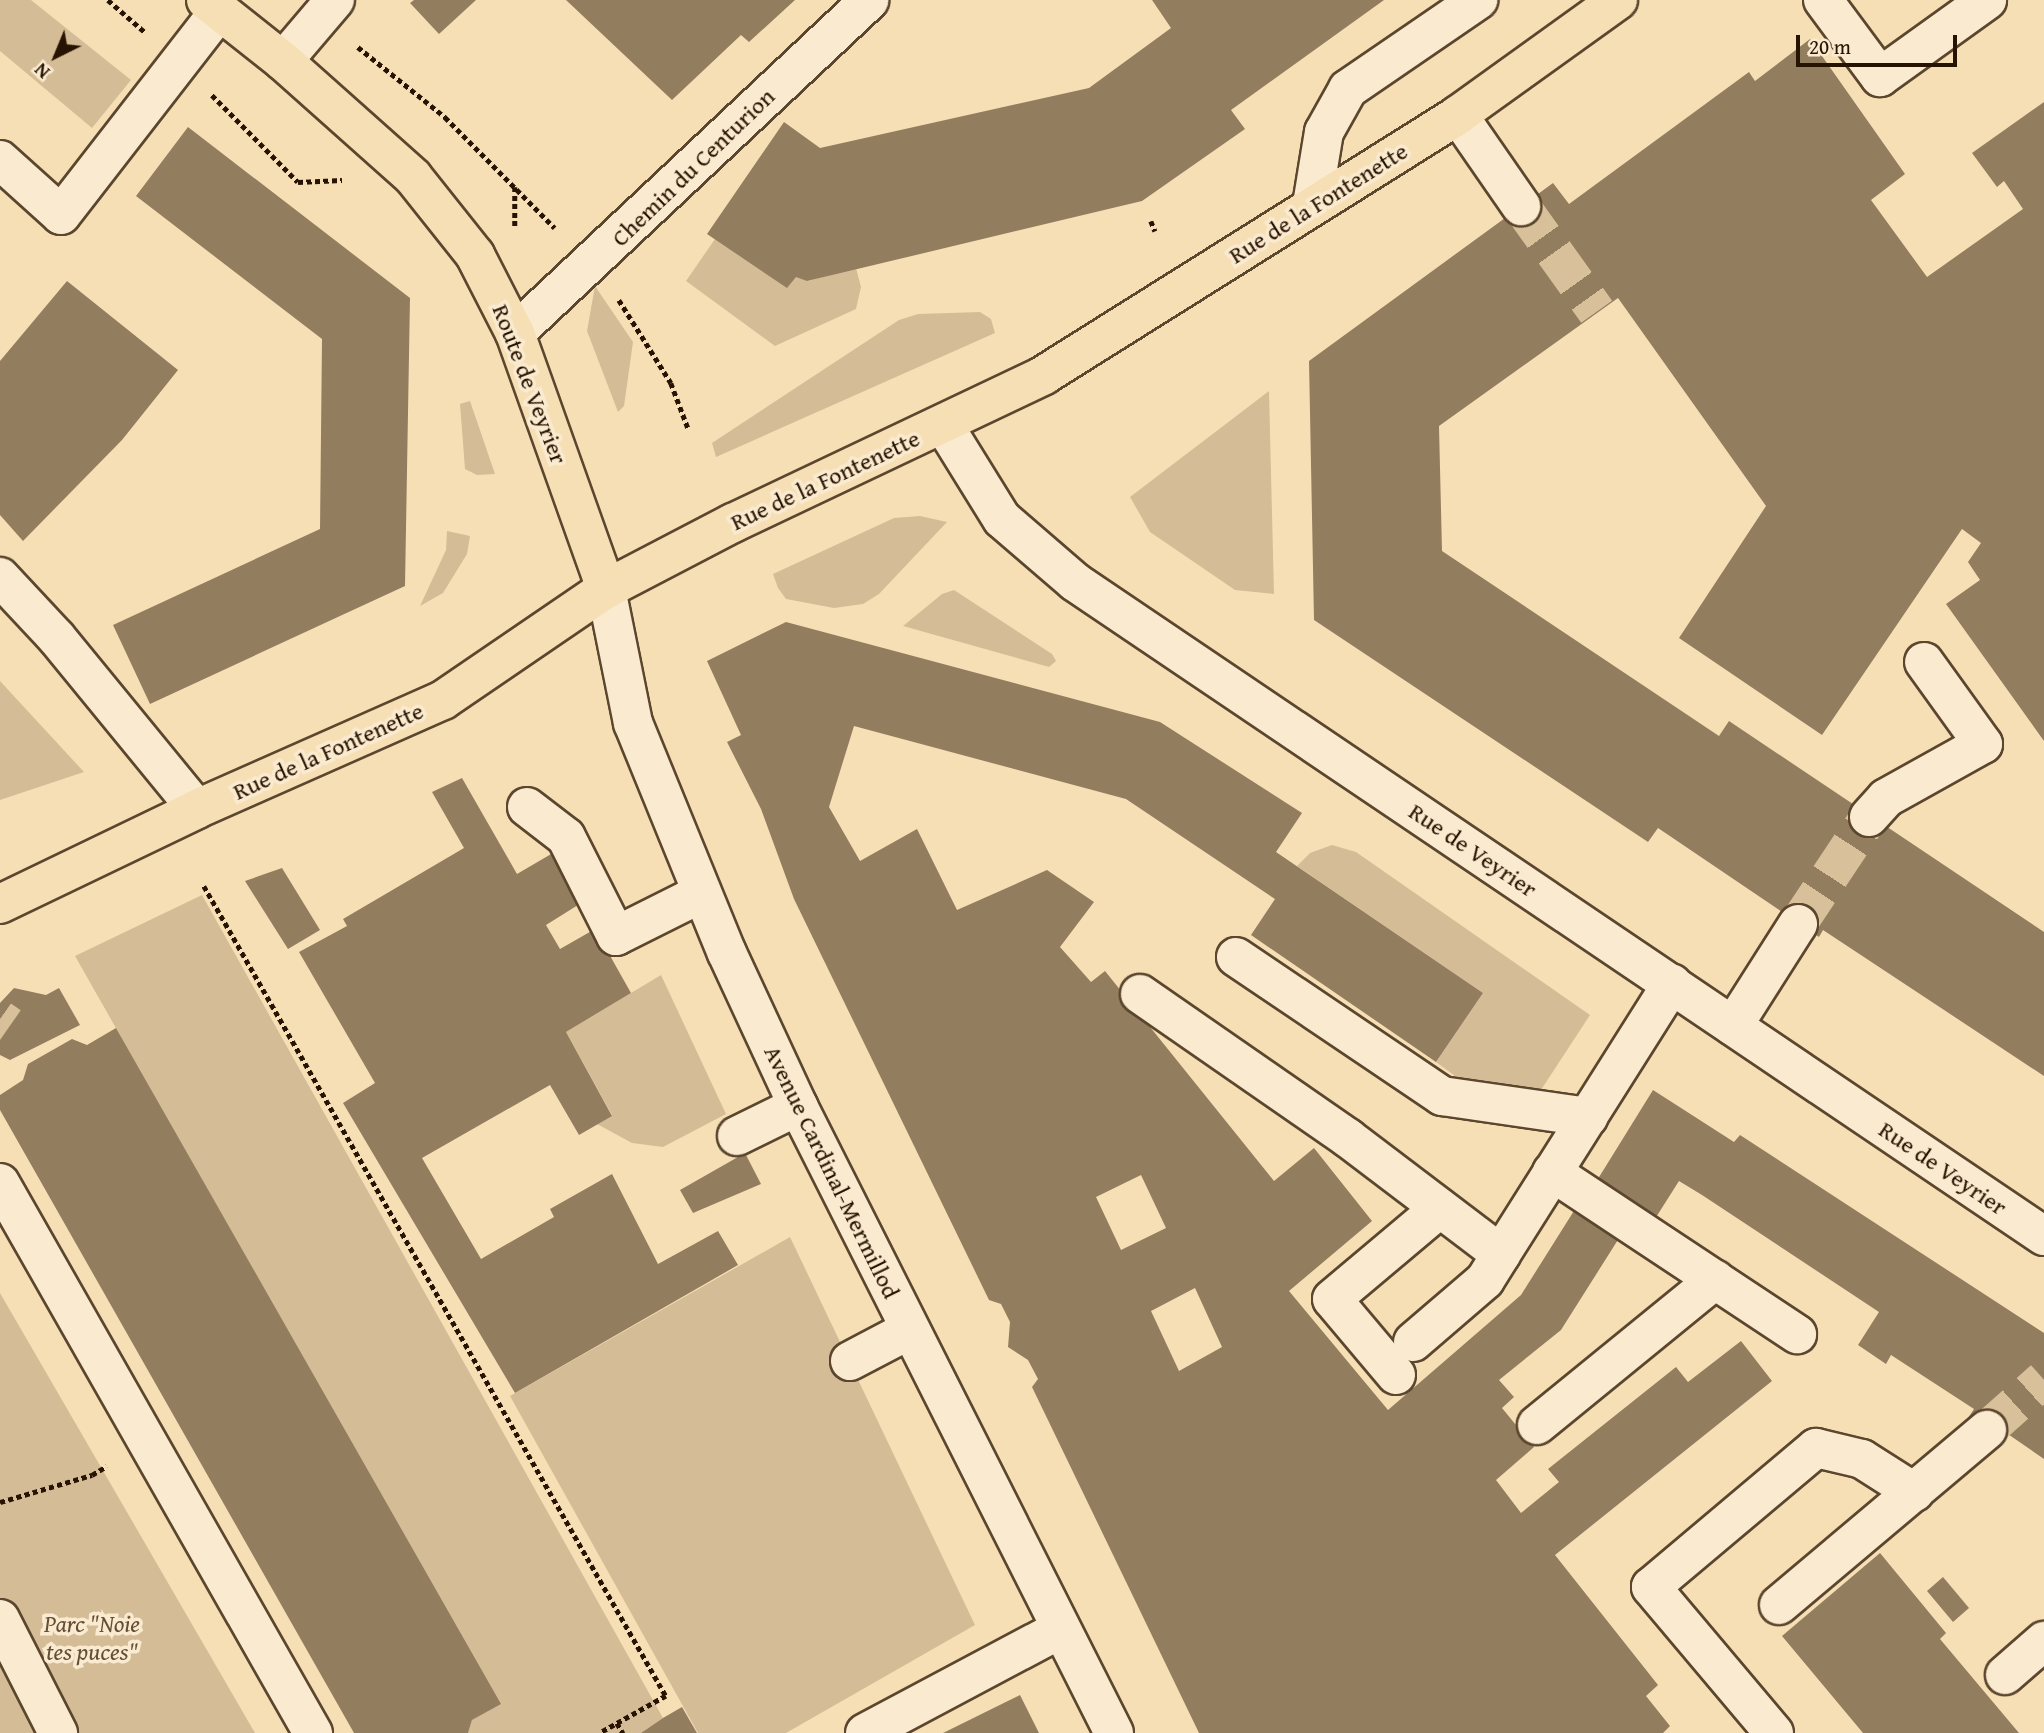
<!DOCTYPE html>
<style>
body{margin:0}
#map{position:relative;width:2044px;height:1733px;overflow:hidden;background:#f7dfb5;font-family:"Gentium Book Plus",serif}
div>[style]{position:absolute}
.green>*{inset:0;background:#d4bc96}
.building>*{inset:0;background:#937d5f}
.minor-tunnel>*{height:38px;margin-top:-19px;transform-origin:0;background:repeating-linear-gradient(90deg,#d8c09a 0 38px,transparent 0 57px)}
.path>*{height:4.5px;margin-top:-2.25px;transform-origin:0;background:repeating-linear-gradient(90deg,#271301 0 5px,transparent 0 8.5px)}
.roads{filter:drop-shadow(2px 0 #5b462e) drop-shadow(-2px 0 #5b462e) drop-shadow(0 2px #5b462e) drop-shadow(0 -2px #5b462e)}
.minor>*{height:38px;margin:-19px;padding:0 19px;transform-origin:19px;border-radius:19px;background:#faeacf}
.major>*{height:38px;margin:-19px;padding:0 19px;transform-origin:19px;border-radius:19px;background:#f7dfb5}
span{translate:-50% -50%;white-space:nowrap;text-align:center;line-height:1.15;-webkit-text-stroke:7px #faeacf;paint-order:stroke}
.street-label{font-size:24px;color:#271301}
.park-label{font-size:24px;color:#644e35;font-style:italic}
.north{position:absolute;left:21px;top:21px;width:70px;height:70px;-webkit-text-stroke:5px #faeacf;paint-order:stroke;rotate:223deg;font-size:19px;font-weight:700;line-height:28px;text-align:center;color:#271301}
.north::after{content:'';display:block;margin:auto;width:24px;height:32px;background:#271301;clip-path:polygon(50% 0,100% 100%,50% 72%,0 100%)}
.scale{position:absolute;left:1796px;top:35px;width:161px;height:32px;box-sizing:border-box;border:4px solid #271301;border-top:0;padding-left:9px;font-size:21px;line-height:24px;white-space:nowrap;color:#271301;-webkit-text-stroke:5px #faeacf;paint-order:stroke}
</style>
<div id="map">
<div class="green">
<i style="clip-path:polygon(0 0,31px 0,131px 80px,92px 128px,0 51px)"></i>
<i style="clip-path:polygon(715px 239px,808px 281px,856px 268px,861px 287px,856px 309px,775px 346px,686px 281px)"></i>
<i style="clip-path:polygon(595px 286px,633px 342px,624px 406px,618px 412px,587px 331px)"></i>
<i style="clip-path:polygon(980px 312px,991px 319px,995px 333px,716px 457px,712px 443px,899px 320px,918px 314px)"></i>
<i style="clip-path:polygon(1269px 391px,1274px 594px,1235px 590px,1150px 532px,1130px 497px)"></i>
<i style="clip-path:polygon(470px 401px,495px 474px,477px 475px,465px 469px,460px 404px)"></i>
<i style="clip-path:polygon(920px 516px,947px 522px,879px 594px,863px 604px,834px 608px,786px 599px,778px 588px,773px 574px,894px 518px)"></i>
<i style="clip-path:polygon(447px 531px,470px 536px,467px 554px,443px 593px,420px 606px,446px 550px)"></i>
<i style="clip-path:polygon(954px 590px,1052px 654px,1056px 661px,1049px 667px,903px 626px,942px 594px)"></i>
<i style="clip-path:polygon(0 681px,84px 772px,0 800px)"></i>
<i style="clip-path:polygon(1332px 845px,1356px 852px,1590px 1015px,1539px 1093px,1458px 1078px,1436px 1062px,1483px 993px,1297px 866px,1310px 853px)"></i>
<i style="clip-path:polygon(202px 895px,663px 1718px,641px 1733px,468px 1733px,472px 1720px,500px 1704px,75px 956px)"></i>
<i style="clip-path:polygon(661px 975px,726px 1114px,663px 1147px,632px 1143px,597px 1124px,612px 1115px,566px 1032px)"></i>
<i style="clip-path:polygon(790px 1237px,975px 1625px,786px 1733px,698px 1733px,510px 1396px)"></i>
<i style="clip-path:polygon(0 1293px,255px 1733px,0 1733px)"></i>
</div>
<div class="building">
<i style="clip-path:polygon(414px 0,476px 0,439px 34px,410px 3px)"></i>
<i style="clip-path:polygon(566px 0,795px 0,749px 42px,741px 35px,672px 100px)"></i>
<i style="clip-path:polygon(1152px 0,1384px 0,1231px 110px,1245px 129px,1142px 201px,807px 281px,796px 277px,787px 288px,707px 234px,784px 122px,820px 148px,1089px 88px,1171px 28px)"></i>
<i style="clip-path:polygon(1810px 39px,1905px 174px,1871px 200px,1927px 277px,2023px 209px,2004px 181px,1997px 187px,1972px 153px,2044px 102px,2044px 741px,1946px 604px,1980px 580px,1968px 562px,1981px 543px,1962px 529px,1822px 735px,1679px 638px,1766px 506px,1618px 298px,1439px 426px,1442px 551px,1719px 736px,1729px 721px,2044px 932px,2044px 1076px,1823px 930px,1819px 937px,1658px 828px,1648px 842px,1314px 620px,1309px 361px,1553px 183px,1569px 204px,1749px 72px,1755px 81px)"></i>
<i style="clip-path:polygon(188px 127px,410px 298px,405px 586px,150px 704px,113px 625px,320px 529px,322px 339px,136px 196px)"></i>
<i style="clip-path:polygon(67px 281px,178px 370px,122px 440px,23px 541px,0 515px,0 361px)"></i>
<i style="clip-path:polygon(evenodd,786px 622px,1160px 722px,1302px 813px,1276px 852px,1483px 993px,1436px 1062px,1251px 935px,1275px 899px,1126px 799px,854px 726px,829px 807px,860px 861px,917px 829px,957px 910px,1047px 870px,1094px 902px,1060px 947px,1091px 982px,1105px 971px,1274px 1181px,1314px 1148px,1372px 1221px,1289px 1291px,1388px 1410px,1521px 1295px,1577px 1206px,1621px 1235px,1561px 1330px,1499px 1380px,1514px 1397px,1502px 1408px,1534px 1447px,1496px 1480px,1521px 1513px,1559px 1482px,1548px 1469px,1676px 1367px,1688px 1382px,1741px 1341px,1772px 1381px,1555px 1555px,1658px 1685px,1646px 1696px,1670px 1726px,1663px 1733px,1199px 1733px,1032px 1387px,1038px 1379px,1028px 1360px,1008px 1347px,1010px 1322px,1001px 1304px,989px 1300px,794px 899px,761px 809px,727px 742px,741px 735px,707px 661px,786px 622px,1141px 1175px,1166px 1228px,1121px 1250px,1096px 1197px,1141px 1175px,786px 622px,1195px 1288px,1222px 1347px,1179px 1371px,1151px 1311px,1195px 1288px)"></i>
<i style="clip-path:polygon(462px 778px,517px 874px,558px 850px,586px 900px,546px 925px,560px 949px,595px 929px,631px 993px,566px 1032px,612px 1116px,579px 1135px,550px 1085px,422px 1158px,481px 1259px,554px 1217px,550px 1209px,612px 1174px,658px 1264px,718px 1231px,738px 1265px,515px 1393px,343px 1103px,375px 1083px,299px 952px,347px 926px,343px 919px,464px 848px,432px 792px)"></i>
<i style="clip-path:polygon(282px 868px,320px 930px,288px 949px,245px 881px)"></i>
<i style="clip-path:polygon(14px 988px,46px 995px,59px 988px,80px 1025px,10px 1060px,0 1055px,0 1003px)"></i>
<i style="clip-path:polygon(116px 1028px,501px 1704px,472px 1720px,468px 1733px,354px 1733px,0 1110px,0 1095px,23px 1080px,28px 1064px,72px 1039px,87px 1045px)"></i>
<i style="clip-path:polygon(1653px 1090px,1734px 1142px,1740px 1135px,2044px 1333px,2044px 1459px,2002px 1430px,1995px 1435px,1968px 1418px,1974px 1409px,1891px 1355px,1886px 1364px,1858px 1345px,1879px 1312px,1702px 1195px,1679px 1181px,1653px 1222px,1596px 1182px)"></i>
<i style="clip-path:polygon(745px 1153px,761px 1184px,693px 1213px,680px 1190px)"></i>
<i style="clip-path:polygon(1880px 1553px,1946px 1633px,1940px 1639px,2019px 1733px,1863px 1733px,1782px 1636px)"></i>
<i style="clip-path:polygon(1943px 1577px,1969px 1608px,1953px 1622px,1927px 1591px)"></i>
<i style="clip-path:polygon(1020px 1695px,1039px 1733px,943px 1733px)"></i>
<i style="clip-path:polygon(682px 1707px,697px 1733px,641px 1733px,663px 1718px)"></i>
</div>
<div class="minor-tunnel">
<i style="left:1521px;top:206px;width:130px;rotate:54.4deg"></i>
<i style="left:1798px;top:924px;width:128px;rotate:-56.4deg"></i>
<i style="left:0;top:1019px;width:12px;rotate:35deg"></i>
<i style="left:1987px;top:1430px;width:76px;rotate:-41.8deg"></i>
</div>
<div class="path">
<i style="left:108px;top:0;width:49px;rotate:40.9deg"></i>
<i style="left:358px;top:47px;width:112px;rotate:38.8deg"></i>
<i style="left:445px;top:117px;width:156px;rotate:45.3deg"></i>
<i style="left:212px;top:95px;width:122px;rotate:45.3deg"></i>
<i style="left:298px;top:182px;width:44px;rotate:-2.6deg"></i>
<i style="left:515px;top:187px;width:40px;rotate:90deg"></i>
<i style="left:1151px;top:221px;width:11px;rotate:68deg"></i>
<i style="left:619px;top:300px;width:98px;rotate:57.9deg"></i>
<i style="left:671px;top:383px;width:48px;rotate:69.3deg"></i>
<i style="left:204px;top:886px;width:932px;rotate:60.3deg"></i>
<i style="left:666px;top:1696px;width:76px;rotate:150.7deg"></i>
<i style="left:0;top:1502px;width:96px;rotate:-16.4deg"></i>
<i style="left:92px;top:1475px;width:17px;rotate:-31deg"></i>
<i style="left:617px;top:1723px;width:12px;rotate:59deg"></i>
</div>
<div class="roads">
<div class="minor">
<i style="left:1823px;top:0;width:96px;rotate:53.5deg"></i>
<i style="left:1880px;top:77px;width:132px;rotate:-35.7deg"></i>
<i style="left:283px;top:61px;width:80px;rotate:-49.6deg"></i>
<i style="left:1458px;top:115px;width:111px;rotate:55.3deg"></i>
<i style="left:0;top:160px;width:82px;rotate:42deg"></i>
<i style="left:61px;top:215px;width:258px;rotate:-52.2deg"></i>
<i style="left:1312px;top:205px;width:74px;rotate:-80.7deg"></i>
<i style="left:1324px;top:132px;width:49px;rotate:-60.8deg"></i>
<i style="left:1348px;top:89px;width:158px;rotate:-34.4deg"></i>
<i style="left:515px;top:333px;width:486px;rotate:-43.2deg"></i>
<i style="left:943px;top:424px;width:112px;rotate:58.2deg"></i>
<i style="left:1002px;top:519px;width:96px;rotate:40.8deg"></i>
<i style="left:1075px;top:582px;width:1169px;rotate:34.02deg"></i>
<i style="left:0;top:577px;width:82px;rotate:47deg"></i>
<i style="left:56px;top:637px;width:222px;rotate:50.7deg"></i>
<i style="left:606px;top:589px;width:137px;rotate:78.6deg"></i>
<i style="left:633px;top:723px;width:248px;rotate:67.8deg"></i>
<i style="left:727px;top:953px;width:169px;rotate:65.1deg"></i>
<i style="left:798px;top:1106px;width:702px;rotate:63.25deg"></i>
<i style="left:527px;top:807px;width:49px;rotate:37.6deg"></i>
<i style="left:566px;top:837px;width:111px;rotate:63.2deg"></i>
<i style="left:616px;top:936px;width:96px;rotate:-26.6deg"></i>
<i style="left:1869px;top:817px;width:25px;rotate:-48deg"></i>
<i style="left:1886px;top:798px;width:111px;rotate:-29.1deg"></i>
<i style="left:1983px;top:744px;width:101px;rotate:-125.7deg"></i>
<i style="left:1236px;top:957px;width:249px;rotate:34deg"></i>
<i style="left:1442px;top:1096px;width:148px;rotate:8.2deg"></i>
<i style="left:1140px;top:994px;width:253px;rotate:34.7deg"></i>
<i style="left:1348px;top:1138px;width:192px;rotate:37.2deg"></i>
<i style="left:1501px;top:1254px;width:320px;rotate:-57.7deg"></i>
<i style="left:1733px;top:1026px;width:121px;rotate:-57.5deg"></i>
<i style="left:737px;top:1136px;width:68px;rotate:-26.2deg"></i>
<i style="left:1552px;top:1172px;width:294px;rotate:33.5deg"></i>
<i style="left:0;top:1183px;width:633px;rotate:60.36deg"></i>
<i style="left:1413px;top:1342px;width:95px;rotate:-40.7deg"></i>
<i style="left:1485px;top:1280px;width:31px;rotate:-58deg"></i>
<i style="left:850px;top:1361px;width:67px;rotate:-27.7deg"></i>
<i style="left:1396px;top:1375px;width:99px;rotate:-130.1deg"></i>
<i style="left:1332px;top:1299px;width:141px;rotate:-40.1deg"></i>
<i style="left:1537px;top:1425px;width:230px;rotate:-39.2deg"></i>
<i style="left:1779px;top:1605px;width:272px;rotate:-40.1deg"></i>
<i style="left:0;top:1619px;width:128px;rotate:63deg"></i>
<i style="left:2005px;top:1675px;width:52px;rotate:-41.1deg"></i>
<i style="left:865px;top:1733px;width:220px;rotate:-28deg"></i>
<i style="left:1774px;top:1733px;width:191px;rotate:-130.1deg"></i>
<i style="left:1651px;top:1587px;width:216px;rotate:-40.1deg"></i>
<i style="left:1816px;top:1448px;width:47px;rotate:13.4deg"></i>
<i style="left:1862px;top:1459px;width:62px;rotate:32.4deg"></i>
</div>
<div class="major">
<i style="left:206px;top:0;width:98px;rotate:38.4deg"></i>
<i style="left:283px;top:61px;width:174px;rotate:41.7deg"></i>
<i style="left:413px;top:177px;width:100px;rotate:51.5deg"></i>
<i style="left:475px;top:255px;width:88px;rotate:62.9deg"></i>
<i style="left:515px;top:333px;width:272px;rotate:70.4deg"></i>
<i style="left:0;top:904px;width:219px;rotate:-25.7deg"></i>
<i style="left:197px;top:809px;width:269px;rotate:-23.9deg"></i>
<i style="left:443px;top:700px;width:197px;rotate:-34.3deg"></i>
<i style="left:606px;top:589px;width:143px;rotate:-27.5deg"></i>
<i style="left:733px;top:523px;width:344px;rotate:-25.4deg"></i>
<i style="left:1044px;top:375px;width:489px;rotate:-32.1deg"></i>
<i style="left:1458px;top:115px;width:197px;rotate:-35.7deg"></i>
</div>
</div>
<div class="street-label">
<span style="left:693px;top:167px;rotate:-44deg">Chemin du Centurion</span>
<span style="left:1318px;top:203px;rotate:-32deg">Rue de la Fontenette</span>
<span style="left:530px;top:384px;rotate:69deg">Route de Veyrier</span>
<span style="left:825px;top:480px;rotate:-25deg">Rue de la Fontenette</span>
<span style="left:328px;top:751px;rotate:-24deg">Rue de la Fontenette</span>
<span style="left:1473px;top:850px;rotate:34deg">Rue de Veyrier</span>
<span style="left:1943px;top:1168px;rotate:34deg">Rue de Veyrier</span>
<span style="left:832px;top:1172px;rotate:64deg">Avenue Cardinal-Mermillod</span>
</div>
<div class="park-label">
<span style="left:92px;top:1638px">Parc "Noie<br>tes puces"</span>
</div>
<div class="north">N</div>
<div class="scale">20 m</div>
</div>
